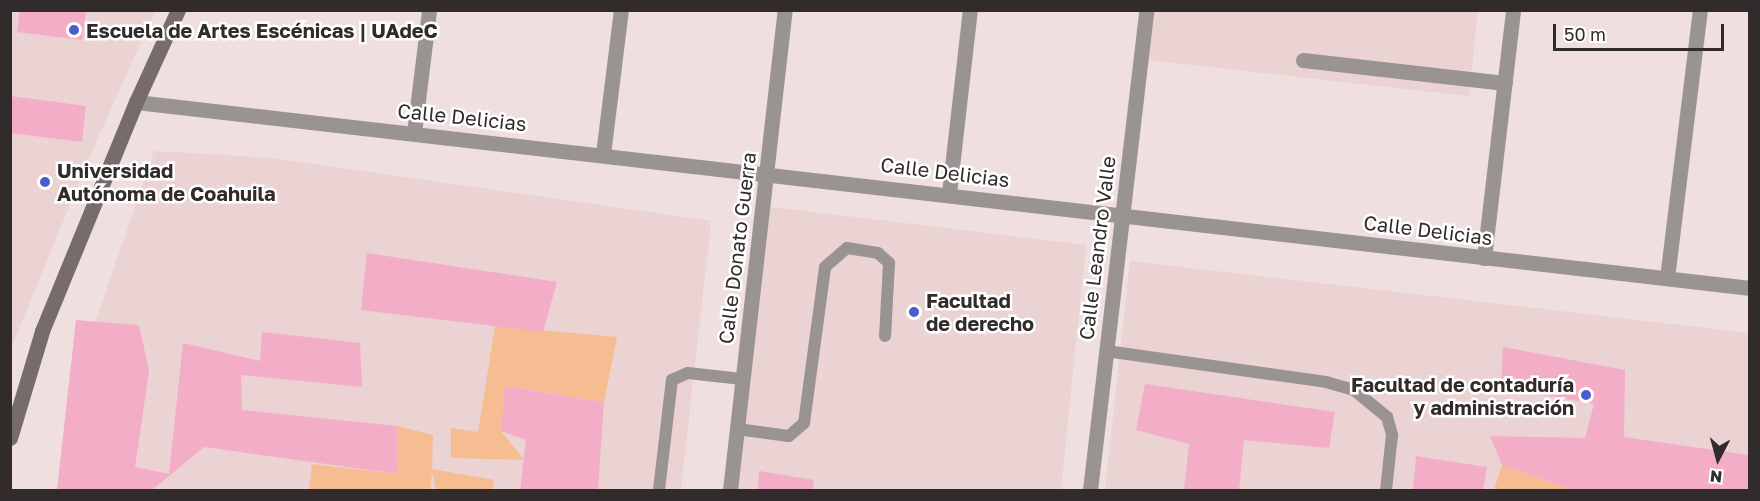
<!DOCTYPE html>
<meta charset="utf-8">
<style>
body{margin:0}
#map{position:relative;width:1760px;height:501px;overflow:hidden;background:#efdfdf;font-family:"Golos Text",sans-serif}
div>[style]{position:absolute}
.built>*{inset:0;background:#ebd2d3}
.green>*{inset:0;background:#f6bc92}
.building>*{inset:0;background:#f3adc7}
.service>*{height:12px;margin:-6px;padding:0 6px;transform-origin:6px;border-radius:6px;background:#999391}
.minor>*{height:15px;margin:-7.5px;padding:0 7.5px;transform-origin:7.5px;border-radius:7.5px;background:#999391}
.secondary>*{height:15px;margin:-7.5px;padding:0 7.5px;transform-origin:7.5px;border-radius:7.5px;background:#766c6a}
.dots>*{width:16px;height:16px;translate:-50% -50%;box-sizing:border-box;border:3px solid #fff;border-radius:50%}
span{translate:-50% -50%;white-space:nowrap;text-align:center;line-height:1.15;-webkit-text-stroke:5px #fff;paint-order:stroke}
.poi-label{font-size:20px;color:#312b2b;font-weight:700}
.left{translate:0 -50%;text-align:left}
.right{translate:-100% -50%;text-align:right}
.street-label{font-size:20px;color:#312b2b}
.frame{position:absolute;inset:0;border:12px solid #312b2b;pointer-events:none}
.north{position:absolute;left:1688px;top:429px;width:60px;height:60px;-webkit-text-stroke:4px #fff;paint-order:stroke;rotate:186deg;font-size:16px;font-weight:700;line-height:24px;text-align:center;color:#312b2b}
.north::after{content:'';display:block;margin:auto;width:21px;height:27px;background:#312b2b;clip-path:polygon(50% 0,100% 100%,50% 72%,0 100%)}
.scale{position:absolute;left:1553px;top:24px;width:171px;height:27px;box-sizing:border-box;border:3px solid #312b2b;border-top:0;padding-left:8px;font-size:18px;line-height:21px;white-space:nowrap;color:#312b2b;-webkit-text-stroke:4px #fff;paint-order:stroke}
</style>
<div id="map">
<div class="built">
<i style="clip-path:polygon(10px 11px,155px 11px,96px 142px,11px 348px)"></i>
<i style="clip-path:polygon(1153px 11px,1478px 11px,1469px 96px,1148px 60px)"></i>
<i style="clip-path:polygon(154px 151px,272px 158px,711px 221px,681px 490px,57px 490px,73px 387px)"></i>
<i style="clip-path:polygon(763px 206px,1086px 245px,1061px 490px,729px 490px)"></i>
<i style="clip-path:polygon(1130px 261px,1749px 333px,1749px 490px,1105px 490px)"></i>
</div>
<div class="green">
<i style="clip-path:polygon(495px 326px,617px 337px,604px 402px,506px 386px,501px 431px,524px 460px,451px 458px,451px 428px,478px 432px)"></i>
<i style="clip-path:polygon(397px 426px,433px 435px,432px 469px,494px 480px,493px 490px,436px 490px,432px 472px,430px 490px,309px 490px,312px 464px,398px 474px)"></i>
<i style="clip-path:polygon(1502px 465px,1572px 490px,1494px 490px)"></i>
</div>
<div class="building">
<i style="clip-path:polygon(20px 10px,86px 10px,82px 40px,17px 32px)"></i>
<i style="clip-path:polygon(10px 96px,86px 106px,82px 142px,10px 133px)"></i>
<i style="clip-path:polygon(367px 253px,557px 282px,543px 332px,361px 310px)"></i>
<i style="clip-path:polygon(76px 320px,139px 325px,149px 371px,135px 467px,169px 474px,183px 343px,260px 361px,262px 332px,360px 343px,362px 387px,241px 375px,242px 410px,397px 426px,398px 474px,204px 447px,152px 490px,57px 490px)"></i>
<i style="clip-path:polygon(1503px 347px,1625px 370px,1624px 437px,1749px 455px,1749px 490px,1572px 490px,1502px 465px,1490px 436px,1585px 438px,1594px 404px,1501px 387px)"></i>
<i style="clip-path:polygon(1145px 384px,1335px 412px,1329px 448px,1244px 440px,1239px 490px,1184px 490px,1189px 444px,1136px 430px)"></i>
<i style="clip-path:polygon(505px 386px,604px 402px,598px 490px,520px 490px,526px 440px,501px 431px)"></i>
<i style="clip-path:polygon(1416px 456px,1487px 467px,1483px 490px,1413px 490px)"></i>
<i style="clip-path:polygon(759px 471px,814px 480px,813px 490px,758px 490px)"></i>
</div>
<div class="service">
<i style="left:1106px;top:351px;width:222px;rotate:8deg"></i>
<i style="left:1326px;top:382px;width:29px;rotate:16deg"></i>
<i style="left:1354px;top:390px;width:43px;rotate:39.3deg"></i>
<i style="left:1387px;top:417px;width:19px;rotate:74deg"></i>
<i style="left:1392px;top:435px;width:55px;rotate:96.2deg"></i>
<i style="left:737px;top:429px;width:52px;rotate:7.7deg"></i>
<i style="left:789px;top:436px;width:20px;rotate:-41deg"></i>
<i style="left:804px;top:423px;width:157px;rotate:-82.3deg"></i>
<i style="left:825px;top:267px;width:29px;rotate:-41deg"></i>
<i style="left:847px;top:248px;width:31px;rotate:9deg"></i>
<i style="left:878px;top:253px;width:15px;rotate:42deg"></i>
<i style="left:889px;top:263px;width:73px;rotate:93.1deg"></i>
<i style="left:659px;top:490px;width:111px;rotate:-83.3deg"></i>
<i style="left:672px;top:380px;width:17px;rotate:-24deg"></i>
<i style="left:688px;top:373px;width:54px;rotate:6.3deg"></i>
</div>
<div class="minor">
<i style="left:1303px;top:60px;width:203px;rotate:6.5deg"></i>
<i style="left:136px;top:102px;width:1625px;rotate:6.57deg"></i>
<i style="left:414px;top:133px;width:124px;rotate:-83deg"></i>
<i style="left:603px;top:154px;width:145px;rotate:-82.9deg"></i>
<i style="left:949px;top:193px;width:184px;rotate:-83.5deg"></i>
<i style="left:1484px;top:258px;width:250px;rotate:-83.3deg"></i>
<i style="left:1667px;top:278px;width:270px;rotate:-83deg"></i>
<i style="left:730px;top:490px;width:483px;rotate:-83.5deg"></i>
<i style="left:1090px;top:490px;width:483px;rotate:-83.3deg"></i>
</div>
<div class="secondary">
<i style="left:10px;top:438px;width:112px;rotate:-73.3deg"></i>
<i style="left:42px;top:331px;width:248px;rotate:-67.7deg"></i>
<i style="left:136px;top:102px;width:101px;rotate:-65.5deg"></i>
</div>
<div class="dots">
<i style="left:74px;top:30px;background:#4a5cd1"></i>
<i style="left:45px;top:182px;background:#4a5cd1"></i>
<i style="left:914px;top:312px;background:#4a5cd1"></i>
<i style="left:1586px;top:395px;background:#4a5cd1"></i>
</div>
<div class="poi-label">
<span class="left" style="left:86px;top:30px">Escuela de Artes Escénicas | UAdeC</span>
<span class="left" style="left:57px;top:182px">Universidad<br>Autónoma de Coahuila</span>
<span class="left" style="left:926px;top:312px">Facultad<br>de derecho</span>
<span class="right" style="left:1574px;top:396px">Facultad de contaduría<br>y administración</span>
</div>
<div class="street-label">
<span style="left:462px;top:117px;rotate:6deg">Calle Delicias</span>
<span style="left:945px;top:172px;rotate:7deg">Calle Delicias</span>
<span style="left:1428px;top:230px;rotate:7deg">Calle Delicias</span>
<span style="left:737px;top:248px;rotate:-83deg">Calle Donato Guerra</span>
<span style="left:1097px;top:248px;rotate:-83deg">Calle Leandro Valle</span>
</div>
<div class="frame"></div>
<div class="north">N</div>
<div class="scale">50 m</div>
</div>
